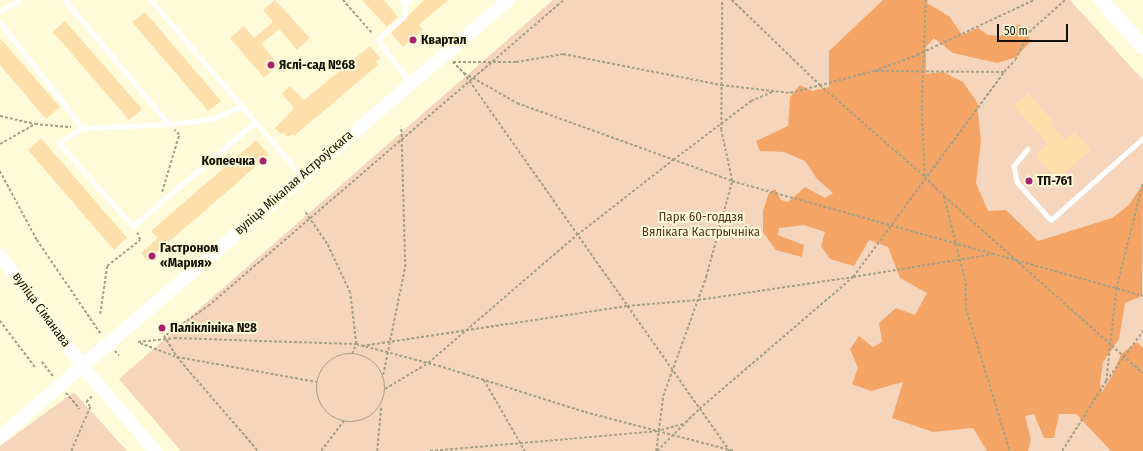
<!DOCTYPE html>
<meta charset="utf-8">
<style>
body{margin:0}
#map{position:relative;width:1143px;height:451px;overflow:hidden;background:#fffbd9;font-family:"Fira Sans Condensed",sans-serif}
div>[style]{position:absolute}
.green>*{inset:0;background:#f6d5bd}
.forest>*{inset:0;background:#f4a566}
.building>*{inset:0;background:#fedfac}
.path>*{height:1.5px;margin-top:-0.75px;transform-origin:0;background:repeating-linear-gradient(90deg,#a4a187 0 3px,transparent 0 5px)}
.path>.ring{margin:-0.75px;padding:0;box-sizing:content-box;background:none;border:1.5px solid #a4a187;border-radius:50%}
.lane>*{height:4.5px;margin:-2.25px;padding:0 2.25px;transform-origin:2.25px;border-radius:2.25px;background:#fff}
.secondary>*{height:13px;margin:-6.5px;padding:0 6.5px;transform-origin:6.5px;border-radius:6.5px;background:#fff}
.primary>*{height:15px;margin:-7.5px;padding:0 7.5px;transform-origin:7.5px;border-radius:7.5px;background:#fff}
.dots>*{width:11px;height:11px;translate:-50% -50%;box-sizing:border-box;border:2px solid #fffbd9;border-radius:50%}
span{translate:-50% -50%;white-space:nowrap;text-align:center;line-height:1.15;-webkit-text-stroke:4px #fffbd9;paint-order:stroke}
.poi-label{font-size:13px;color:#131206;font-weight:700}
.left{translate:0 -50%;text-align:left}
.right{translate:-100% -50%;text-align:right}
.street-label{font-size:13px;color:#131206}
.park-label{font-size:13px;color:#57361c}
.scale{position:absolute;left:997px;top:24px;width:71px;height:18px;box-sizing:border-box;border:2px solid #131206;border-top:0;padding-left:5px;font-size:12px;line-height:14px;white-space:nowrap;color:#131206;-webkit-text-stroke:3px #fffbd9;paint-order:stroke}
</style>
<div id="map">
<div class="green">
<i style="clip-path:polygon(553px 0,1070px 0,1143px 80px,1143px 451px,181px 451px,119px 379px)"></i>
<i style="clip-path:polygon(74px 392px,127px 451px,0 451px,0 446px)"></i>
</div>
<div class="forest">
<i style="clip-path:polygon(883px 0,928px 0,927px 3px,950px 17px,962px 35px,978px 28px,988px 35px,1000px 36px,1019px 24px,1031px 41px,1016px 57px,997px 63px,953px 53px,934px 38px,926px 47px,926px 74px,943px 72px,963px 82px,977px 102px,981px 141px,976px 183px,988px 211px,1006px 210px,1038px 241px,1112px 218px,1128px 206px,1143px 184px,1142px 296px,1125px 303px,1119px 339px,1103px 362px,1100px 383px,1102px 392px,1113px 374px,1121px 354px,1137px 342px,1143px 348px,1143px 451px,1111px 451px,1076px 414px,1059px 414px,1054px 438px,1044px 438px,1034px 414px,1025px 416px,1031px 440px,1028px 451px,987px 451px,973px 428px,933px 432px,892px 418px,903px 382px,871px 391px,852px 384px,858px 368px,850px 349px,859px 336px,873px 347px,882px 342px,879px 323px,896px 308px,915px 315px,927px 293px,900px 278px,888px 247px,869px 240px,854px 266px,830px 259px,821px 246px,825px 232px,804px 225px,779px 228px,778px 235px,804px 245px,802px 257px,776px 250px,763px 232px,763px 211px,769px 193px,775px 189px,781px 200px,788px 202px,805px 187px,825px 198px,833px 193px,817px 179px,805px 161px,784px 152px,760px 151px,756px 141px,788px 126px,790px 97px,800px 85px,812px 91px,829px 87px,829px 51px)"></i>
</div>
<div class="building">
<i style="clip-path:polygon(275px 0,310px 38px,297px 50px,279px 29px,261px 44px,279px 65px,264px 78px,230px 38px,244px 26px,254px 38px,273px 22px,263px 10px)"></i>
<i style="clip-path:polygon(362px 0,384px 0,398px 17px,387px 27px)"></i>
<i style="clip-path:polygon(424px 0,448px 0,419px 25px,423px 30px,403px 47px,391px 33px)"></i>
<i style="clip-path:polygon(145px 12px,221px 101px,208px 111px,132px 22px)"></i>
<i style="clip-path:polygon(65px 21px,142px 109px,129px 120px,53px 32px)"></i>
<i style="clip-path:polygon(0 38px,60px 107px,46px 119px,0 65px)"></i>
<i style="clip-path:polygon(370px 46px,380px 58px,376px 62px,378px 65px,294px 136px,292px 134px,288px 137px,283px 132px,281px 134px,275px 128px,294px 108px,282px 94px,290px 86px,304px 100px)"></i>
<i style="clip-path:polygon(1028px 93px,1053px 121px,1050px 124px,1065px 140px,1075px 132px,1091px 150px,1063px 174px,1068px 180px,1062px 185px,1035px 155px,1048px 144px,1014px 106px)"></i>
<i style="clip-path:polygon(41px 138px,127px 238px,114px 250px,28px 150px)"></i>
<i style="clip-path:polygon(256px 140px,269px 155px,147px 261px,141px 253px,158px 238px,151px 231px)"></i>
<i style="clip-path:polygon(1029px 174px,1036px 181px,1029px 188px,1022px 180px)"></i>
</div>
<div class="path">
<i style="left:343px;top:0;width:45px;rotate:48.6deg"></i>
<i style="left:732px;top:0;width:122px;rotate:44deg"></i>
<i style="left:820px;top:85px;width:140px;rotate:41.2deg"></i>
<i style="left:926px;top:0;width:108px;rotate:92.1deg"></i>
<i style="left:922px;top:108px;width:69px;rotate:87.5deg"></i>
<i style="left:925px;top:177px;width:27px;rotate:45deg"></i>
<i style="left:944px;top:196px;width:90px;rotate:75.8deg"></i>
<i style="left:966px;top:283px;width:25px;rotate:90deg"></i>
<i style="left:966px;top:308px;width:150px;rotate:72.9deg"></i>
<i style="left:428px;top:35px;width:15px;rotate:48deg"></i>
<i style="left:453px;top:62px;width:63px"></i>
<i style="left:516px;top:62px;width:48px;rotate:-9.7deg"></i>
<i style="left:563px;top:54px;width:161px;rotate:11.1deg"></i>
<i style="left:721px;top:85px;width:69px;rotate:6.6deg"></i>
<i style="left:790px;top:93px;width:87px;rotate:-14.7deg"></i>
<i style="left:874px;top:71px;width:46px;rotate:-20.4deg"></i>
<i style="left:917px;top:55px;width:129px;rotate:-25.2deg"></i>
<i style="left:453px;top:62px;width:16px;rotate:45deg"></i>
<i style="left:464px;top:73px;width:462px;rotate:54.9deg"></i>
<i style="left:876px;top:71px;width:128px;rotate:0.4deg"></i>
<i style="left:1004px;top:72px;width:16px;rotate:-47deg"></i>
<i style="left:1015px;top:60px;width:31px;rotate:-63deg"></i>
<i style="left:1029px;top:32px;width:48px;rotate:-41.6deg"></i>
<i style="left:464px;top:73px;width:61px;rotate:29.5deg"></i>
<i style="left:517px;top:103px;width:229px;rotate:19.9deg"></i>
<i style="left:732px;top:181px;width:427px;rotate:15.6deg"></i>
<i style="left:0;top:116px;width:36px;rotate:13deg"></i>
<i style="left:0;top:144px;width:40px;rotate:-29.7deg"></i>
<i style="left:35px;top:124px;width:36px;rotate:5deg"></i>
<i style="left:0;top:171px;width:78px;rotate:61.8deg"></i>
<i style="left:37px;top:240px;width:114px;rotate:55.8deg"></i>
<i style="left:162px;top:192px;width:59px;rotate:-73.4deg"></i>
<i style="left:179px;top:135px;width:7px;rotate:-135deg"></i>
<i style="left:944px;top:196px;width:266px;rotate:41.7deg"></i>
<i style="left:100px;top:314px;width:49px;rotate:-81.7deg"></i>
<i style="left:107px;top:266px;width:42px;rotate:-38.2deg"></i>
<i style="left:140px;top:240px;width:8px;rotate:-113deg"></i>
<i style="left:0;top:321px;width:58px;rotate:52.7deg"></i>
<i style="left:159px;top:327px;width:35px;rotate:59deg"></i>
<i style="left:177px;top:357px;width:124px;rotate:49.2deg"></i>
<i style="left:166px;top:335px;width:51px;rotate:-34.6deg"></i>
<i style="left:208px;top:306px;width:469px;rotate:-40.7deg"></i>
<i style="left:138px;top:342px;width:36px;rotate:-6deg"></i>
<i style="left:174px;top:338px;width:182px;rotate:1.9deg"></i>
<i style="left:356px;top:344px;width:51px;rotate:-96.7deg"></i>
<i style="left:350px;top:293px;width:54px;rotate:-115.1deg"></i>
<i style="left:327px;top:244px;width:40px;rotate:-124.9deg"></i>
<i style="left:140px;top:343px;width:40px;rotate:21deg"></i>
<i style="left:177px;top:357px;width:142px;rotate:10.1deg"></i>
<i style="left:362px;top:346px;width:268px;rotate:-8.6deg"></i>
<i style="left:627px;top:306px;width:71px;rotate:-4.8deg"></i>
<i style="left:698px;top:300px;width:157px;rotate:-8.4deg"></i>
<i style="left:853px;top:277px;width:142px;rotate:-9.3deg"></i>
<i style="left:115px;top:351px;width:6px;rotate:45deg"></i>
<i class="ring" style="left:317px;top:354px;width:66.5px;height:66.5px"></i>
<i style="left:352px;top:354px;width:11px;rotate:-68deg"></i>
<i style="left:356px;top:344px;width:90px;rotate:14.8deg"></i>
<i style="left:443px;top:367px;width:149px;rotate:17.6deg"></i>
<i style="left:585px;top:412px;width:154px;rotate:14.7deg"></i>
<i style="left:42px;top:362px;width:18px;rotate:52deg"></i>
<i style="left:383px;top:375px;width:110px;rotate:-78.5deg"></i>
<i style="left:405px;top:267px;width:140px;rotate:-91.6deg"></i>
<i style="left:484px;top:380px;width:82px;rotate:60deg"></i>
<i style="left:1106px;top:381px;width:93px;rotate:-83.8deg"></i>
<i style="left:1116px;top:289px;width:110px;rotate:-75.8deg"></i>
<i style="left:385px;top:389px;width:50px;rotate:-31.2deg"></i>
<i style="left:428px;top:363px;width:196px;rotate:-40.7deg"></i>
<i style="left:577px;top:235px;width:122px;rotate:-38deg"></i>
<i style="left:673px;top:160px;width:98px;rotate:-37.1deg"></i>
<i style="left:751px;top:101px;width:23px;rotate:-23deg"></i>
<i style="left:66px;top:393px;width:21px;rotate:49deg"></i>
<i style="left:661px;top:430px;width:24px;rotate:-15deg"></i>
<i style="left:71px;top:451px;width:48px;rotate:-66.6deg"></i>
<i style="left:90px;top:407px;width:6px;rotate:-129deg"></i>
<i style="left:86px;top:402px;width:10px;rotate:-45deg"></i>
<i style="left:321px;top:451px;width:38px;rotate:-53deg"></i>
<i style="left:377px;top:451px;width:45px;rotate:-84.9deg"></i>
<i style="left:430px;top:451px;width:228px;rotate:-5deg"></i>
<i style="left:656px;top:451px;width:55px;rotate:-82.7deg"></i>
<i style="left:663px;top:396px;width:127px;rotate:-70.1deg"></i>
<i style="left:706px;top:277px;width:99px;rotate:-74.8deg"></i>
<i style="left:732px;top:181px;width:52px;rotate:-102.2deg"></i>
<i style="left:721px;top:130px;width:130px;rotate:-89.6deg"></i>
<i style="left:657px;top:451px;width:59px;rotate:-45deg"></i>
<i style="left:699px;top:409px;width:203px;rotate:-40.6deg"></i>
<i style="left:853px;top:277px;width:255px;rotate:-53.6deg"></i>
<i style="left:1062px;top:451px;width:83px;rotate:-57.8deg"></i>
<i style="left:1106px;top:381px;width:62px;rotate:-53.5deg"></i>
</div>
<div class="lane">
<i style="left:65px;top:0;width:162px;rotate:50deg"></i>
<i style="left:169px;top:124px;width:43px;rotate:-6.6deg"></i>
<i style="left:212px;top:119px;width:32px;rotate:-24deg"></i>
<i style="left:151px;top:0;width:230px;rotate:49.4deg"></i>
<i style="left:402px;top:0;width:4px;rotate:45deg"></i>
<i style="left:405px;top:3px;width:5px;rotate:-37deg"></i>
<i style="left:405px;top:3px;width:14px;rotate:94deg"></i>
<i style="left:404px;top:17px;width:35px;rotate:139deg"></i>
<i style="left:378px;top:40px;width:53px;rotate:52.7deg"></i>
<i style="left:0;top:11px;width:22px;rotate:-30deg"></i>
<i style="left:0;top:22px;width:135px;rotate:51.9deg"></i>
<i style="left:83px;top:128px;width:86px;rotate:-2.7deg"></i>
<i style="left:83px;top:128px;width:28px;rotate:148deg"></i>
<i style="left:59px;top:143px;width:111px;rotate:48.3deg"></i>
<i style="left:133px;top:226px;width:160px;rotate:-40.4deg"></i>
<i style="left:1028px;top:149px;width:22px;rotate:129deg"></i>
<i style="left:1014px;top:166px;width:16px;rotate:79deg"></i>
<i style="left:1017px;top:182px;width:51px;rotate:48.2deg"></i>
<i style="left:1051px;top:220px;width:123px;rotate:-41.7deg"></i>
</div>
<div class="secondary">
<i style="left:0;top:255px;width:138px;rotate:53.5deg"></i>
<i style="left:82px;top:366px;width:112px;rotate:49.3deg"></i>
<i style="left:0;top:436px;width:669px;rotate:-40.69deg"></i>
</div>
<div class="primary">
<i style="left:1101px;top:0;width:63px;rotate:48.2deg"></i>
</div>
<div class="dots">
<i style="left:413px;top:40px;background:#a7216c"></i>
<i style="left:271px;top:65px;background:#a7216c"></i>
<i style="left:263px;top:161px;background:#a7216c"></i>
<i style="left:1029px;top:181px;background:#a7216c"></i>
<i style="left:152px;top:256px;background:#a7216c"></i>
<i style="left:162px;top:328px;background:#a7216c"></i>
</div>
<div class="poi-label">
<span class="left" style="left:421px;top:40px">Квартал</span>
<span class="left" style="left:279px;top:65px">Яслі-сад №68</span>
<span class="right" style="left:255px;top:161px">Копеечка</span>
<span class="left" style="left:1037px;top:181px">ТП-761</span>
<span class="left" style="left:160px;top:256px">Гастроном<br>«Мария»</span>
<span class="left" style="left:170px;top:328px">Паліклініка №8</span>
</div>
<div class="street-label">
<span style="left:294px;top:183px;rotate:-41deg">вуліца Мікалая Астроўскага</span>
<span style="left:41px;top:310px;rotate:54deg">вуліца Сіманава</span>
</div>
<div class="park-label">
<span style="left:701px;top:225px">Парк 60-годдзя<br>Вялікага Кастрычніка</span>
</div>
<div class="scale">50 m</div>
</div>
